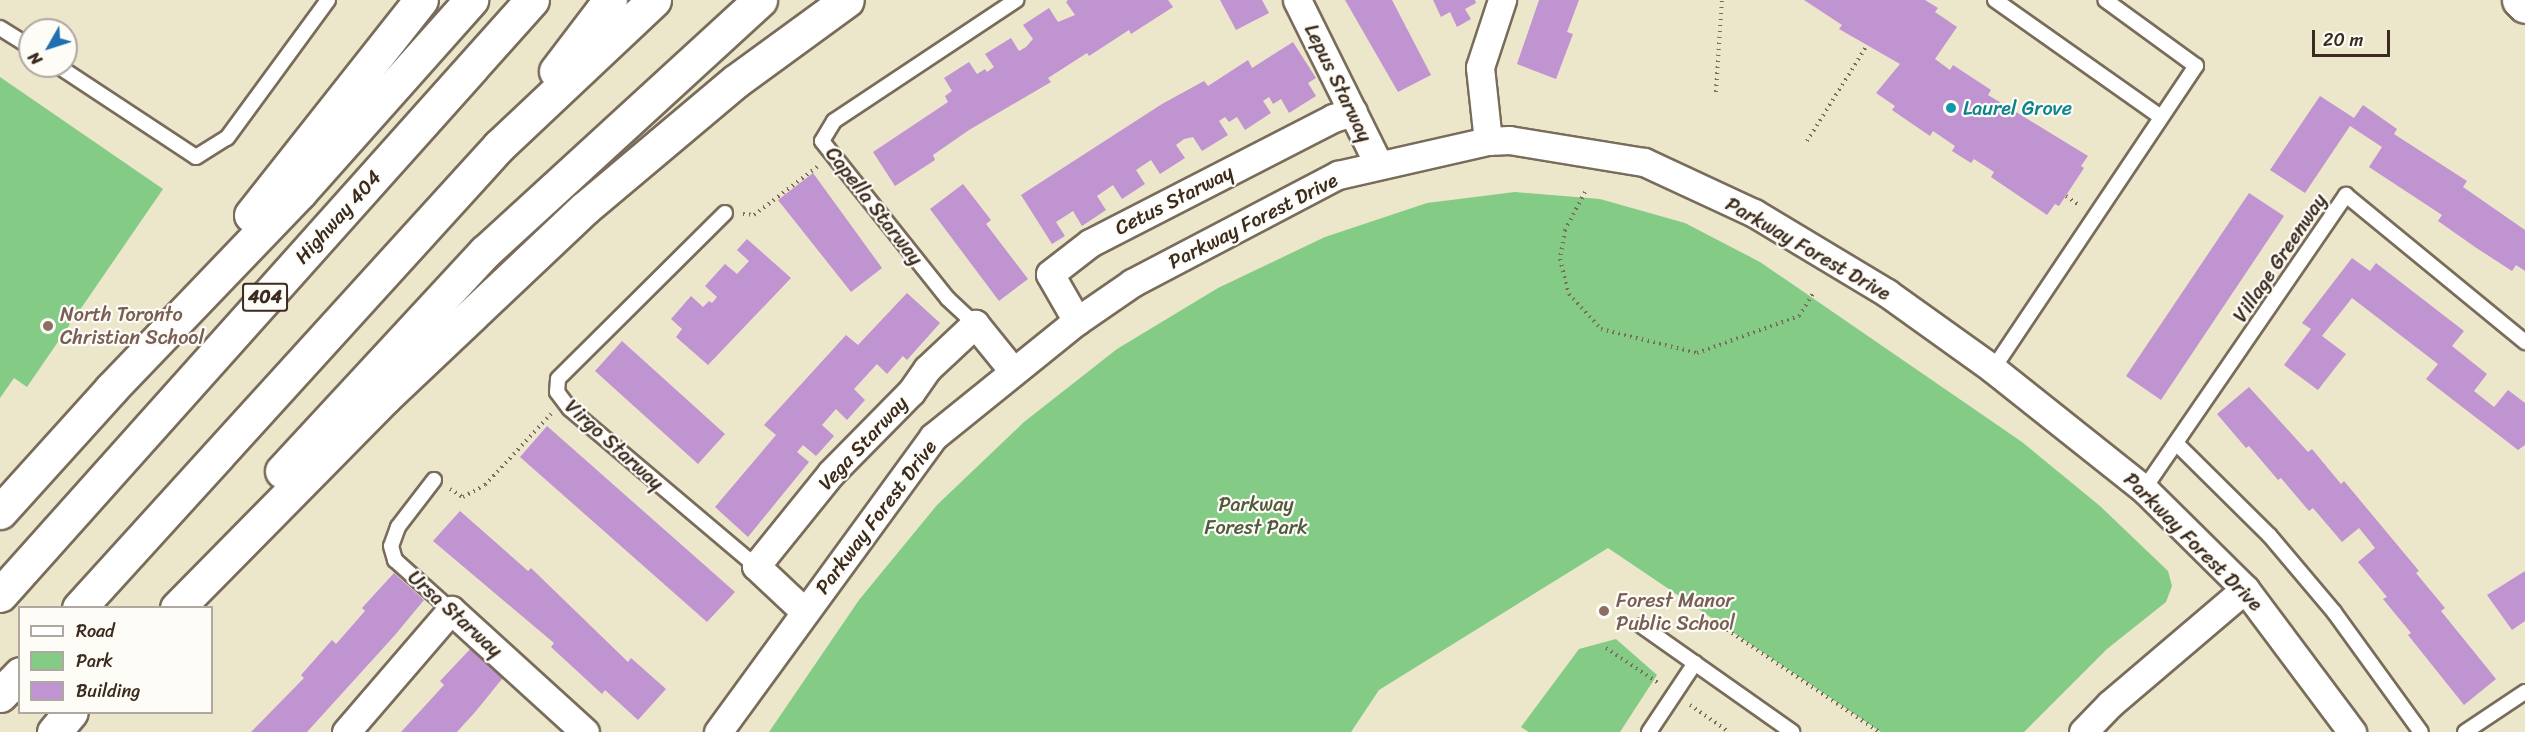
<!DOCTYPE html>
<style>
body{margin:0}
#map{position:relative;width:2525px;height:732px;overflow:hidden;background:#ece7cb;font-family:Sriracha,sans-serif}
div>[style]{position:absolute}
.green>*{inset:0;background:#84cb86}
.building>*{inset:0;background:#c093d1}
.path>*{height:4px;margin-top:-2px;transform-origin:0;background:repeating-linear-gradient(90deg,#796c5b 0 1.5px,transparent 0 6px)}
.roads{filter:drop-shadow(2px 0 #796c5b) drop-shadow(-2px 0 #796c5b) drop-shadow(0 2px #796c5b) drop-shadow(0 -2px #796c5b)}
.service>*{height:14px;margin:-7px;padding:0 7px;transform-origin:7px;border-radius:7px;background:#fff}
.minor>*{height:27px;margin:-13.5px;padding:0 13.5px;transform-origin:13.5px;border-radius:13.5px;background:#fff}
.motorway>*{height:33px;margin:-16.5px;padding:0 16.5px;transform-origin:16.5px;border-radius:16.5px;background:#fff}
.dots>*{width:16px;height:16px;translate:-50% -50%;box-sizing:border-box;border:3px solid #fdfcf7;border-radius:50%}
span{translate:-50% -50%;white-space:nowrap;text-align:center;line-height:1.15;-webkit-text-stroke:4.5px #fdfcf7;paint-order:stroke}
.shield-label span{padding:2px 4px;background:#fdfcf7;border:2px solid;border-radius:4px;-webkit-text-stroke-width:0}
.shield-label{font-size:18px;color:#3b2a1e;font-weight:700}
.street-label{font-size:20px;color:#3b2a1e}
.culture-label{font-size:20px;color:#0d838f}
.left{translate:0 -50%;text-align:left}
.education-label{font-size:20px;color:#785e54}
.park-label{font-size:20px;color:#515a3d}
.legend{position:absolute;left:18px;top:606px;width:195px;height:108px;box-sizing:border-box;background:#fdfcf7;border:2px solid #afa8a0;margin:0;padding:8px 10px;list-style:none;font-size:18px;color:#3b2a1e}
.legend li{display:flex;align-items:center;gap:12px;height:30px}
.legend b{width:30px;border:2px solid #afa8a0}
.north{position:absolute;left:18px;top:18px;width:60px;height:60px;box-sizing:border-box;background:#fdfcf7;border:2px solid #afa8a0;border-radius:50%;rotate:231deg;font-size:16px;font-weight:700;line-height:24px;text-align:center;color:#3b2a1e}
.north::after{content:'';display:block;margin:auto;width:21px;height:27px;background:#1f6fb2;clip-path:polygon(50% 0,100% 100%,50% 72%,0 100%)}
.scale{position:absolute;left:2312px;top:30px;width:78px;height:27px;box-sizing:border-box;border:3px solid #3b2a1e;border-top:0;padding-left:8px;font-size:18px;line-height:21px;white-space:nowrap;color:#3b2a1e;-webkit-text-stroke:4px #fdfcf7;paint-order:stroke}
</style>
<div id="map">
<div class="green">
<i style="clip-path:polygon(0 77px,163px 189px,27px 387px,14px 378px,0 398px)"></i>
<i style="clip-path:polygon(1515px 192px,1600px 199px,1685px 223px,1760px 262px,2022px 442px,2100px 506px,2168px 571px,2172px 586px,2166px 602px,2107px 649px,2024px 732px,1881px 732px,1608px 548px,1379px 690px,1351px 732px,769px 732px,859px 600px,937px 505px,1024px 422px,1117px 349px,1218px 288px,1325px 237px,1427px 203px)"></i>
<i style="clip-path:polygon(1616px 639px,1657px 675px,1620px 732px,1529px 732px,1521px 727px,1579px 649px)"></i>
</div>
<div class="building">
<i style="clip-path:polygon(1068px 0,1168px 0,1173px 7px,1131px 34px,1129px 30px,1089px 56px,1087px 53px,1048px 78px,1051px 82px,969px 130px,933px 155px,935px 160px,895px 186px,873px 152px,948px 102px,945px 96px,952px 91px,944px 78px,969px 62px,977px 74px,985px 69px,987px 72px,994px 67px,985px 54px,1011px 38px,1019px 51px,1026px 47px,1033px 39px,1023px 25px,1049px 8px,1058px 22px,1075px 15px,1066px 2px)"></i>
<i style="clip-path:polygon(1220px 0,1262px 0,1269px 13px,1236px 30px)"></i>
<i style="clip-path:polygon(1345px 0,1392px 0,1431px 75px,1398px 92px)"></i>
<i style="clip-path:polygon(1433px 0,1475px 0,1476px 3px,1465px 9px,1471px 19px,1457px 27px,1450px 12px,1441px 17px)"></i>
<i style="clip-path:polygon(1539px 0,1579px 0,1567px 32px,1573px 34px,1556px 79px,1517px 64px)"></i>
<i style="clip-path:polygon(1804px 0,1925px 0,1938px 8px,1935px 12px,1957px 27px,1935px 59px,1950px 70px,1953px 65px,1991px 90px,1988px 95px,2088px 156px,2081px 166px,2084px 168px,2059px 206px,2055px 204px,2047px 215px,1991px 177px,1994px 172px,1974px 159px,1971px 163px,1952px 151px,1955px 146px,1933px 131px,1930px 136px,1892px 110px,1895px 106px,1876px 93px,1900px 64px,1839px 29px,1842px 25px)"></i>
<i style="clip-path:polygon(1293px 42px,1316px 78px,1308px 83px,1316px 96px,1289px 113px,1281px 99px,1273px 104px,1269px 97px,1263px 101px,1271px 113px,1245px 130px,1237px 117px,1229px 122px,1225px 117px,1219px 121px,1228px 135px,1202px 151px,1193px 137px,1184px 139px,1176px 145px,1185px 158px,1160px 174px,1151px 160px,1136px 170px,1145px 184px,1122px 199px,1113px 185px,1097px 196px,1106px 210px,1082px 226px,1073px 211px,1056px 222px,1065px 236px,1052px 244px,1021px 195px,1162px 104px,1204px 81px,1208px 86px,1248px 60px,1252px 68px)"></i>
<i style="clip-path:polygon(2320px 96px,2354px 118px,2363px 105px,2397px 129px,2394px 134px,2467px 181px,2463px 187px,2525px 230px,2525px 271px,2516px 265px,2512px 271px,2475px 247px,2438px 221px,2442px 215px,2369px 167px,2382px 147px,2350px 126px,2305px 193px,2270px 170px)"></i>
<i style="clip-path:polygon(813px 173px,882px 268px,851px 292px,778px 200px)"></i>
<i style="clip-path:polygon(963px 184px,991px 220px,986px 224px,1028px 279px,999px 301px,930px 209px)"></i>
<i style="clip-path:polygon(2249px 193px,2284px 216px,2161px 400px,2126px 376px)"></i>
<i style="clip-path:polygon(747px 239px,791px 278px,708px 365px,676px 337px,682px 329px,671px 319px,691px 296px,703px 307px,709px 301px,712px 303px,717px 297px,705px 286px,725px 264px,737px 274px,749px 261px,737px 250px)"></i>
<i style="clip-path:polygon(2352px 258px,2370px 271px,2376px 263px,2464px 331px,2452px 346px,2487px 374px,2474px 391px,2494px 407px,2508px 390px,2525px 403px,2525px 445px,2518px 450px,2426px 379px,2438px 364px,2352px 298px,2322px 336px,2346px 354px,2318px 390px,2284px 365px,2311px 329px,2302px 323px)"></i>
<i style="clip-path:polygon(907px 293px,940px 323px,907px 360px,903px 356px,887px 374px,877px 364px,854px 389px,865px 400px,847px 420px,836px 409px,822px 425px,834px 436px,816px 456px,803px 445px,797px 452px,809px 462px,748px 537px,715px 507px,776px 435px,764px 425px,846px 335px,858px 345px)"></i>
<i style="clip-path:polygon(622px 341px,725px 434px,698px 464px,595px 371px)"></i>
<i style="clip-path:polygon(2249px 387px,2308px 452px,2312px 449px,2341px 484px,2344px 481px,2419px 571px,2416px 573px,2445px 608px,2441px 611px,2496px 679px,2464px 705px,2408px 635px,2411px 633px,2383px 599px,2387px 597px,2358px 562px,2375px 548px,2368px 539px,2359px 528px,2342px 542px,2313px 508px,2309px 511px,2281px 478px,2278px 480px,2249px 446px,2246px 448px,2217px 414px)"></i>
<i style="clip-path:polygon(547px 426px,735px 592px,707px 622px,520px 457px)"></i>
<i style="clip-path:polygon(460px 511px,528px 571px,531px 568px,628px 662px,631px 658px,666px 689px,638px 720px,605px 690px,602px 694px,551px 647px,554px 643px,433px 541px)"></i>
<i style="clip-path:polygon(2525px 571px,2525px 621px,2512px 630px,2487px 595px)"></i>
<i style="clip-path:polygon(394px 573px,424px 600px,395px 635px,307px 732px,251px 732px,304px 678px,301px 675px,332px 640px,336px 644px,365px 611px,362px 608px)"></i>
<i style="clip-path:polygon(474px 645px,506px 674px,476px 711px,457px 732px,401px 732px,444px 685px,440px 681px)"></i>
</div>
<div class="path">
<i style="left:1716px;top:92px;width:92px;rotate:-86.3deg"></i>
<i style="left:1807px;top:141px;width:111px;rotate:-57.9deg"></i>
<i style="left:1585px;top:192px;width:43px;rotate:117.8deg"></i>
<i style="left:1565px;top:230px;width:29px;rotate:100deg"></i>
<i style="left:1560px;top:259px;width:36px;rotate:76deg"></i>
<i style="left:1569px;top:294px;width:47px;rotate:47.6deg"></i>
<i style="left:1601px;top:329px;width:99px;rotate:14deg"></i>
<i style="left:1697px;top:353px;width:109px;rotate:-19.9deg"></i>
<i style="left:1799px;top:316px;width:28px;rotate:-58deg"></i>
<i style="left:2066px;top:196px;width:16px;rotate:35deg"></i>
<i style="left:743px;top:214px;width:11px;rotate:5deg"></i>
<i style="left:754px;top:215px;width:81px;rotate:-37.4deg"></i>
<i style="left:450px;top:489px;width:15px;rotate:32deg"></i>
<i style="left:463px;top:497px;width:25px;rotate:-29deg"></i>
<i style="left:485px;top:485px;width:97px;rotate:-47.1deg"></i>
<i style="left:1717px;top:623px;width:195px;rotate:33.9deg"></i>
<i style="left:1606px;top:648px;width:65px;rotate:33.7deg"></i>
<i style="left:1690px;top:705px;width:47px;rotate:34.7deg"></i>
</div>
<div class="roads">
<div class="service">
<i style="left:1995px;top:0;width:203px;rotate:35.2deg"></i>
<i style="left:0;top:28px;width:36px;rotate:32deg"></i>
<i style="left:58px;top:66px;width:165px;rotate:33.4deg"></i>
<i style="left:196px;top:157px;width:36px;rotate:-32deg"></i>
<i style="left:227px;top:138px;width:171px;rotate:-53.8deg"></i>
<i style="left:725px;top:213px;width:235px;rotate:135.2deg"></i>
<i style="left:558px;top:379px;width:13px;rotate:94deg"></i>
<i style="left:557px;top:392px;width:21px;rotate:53deg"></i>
<i style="left:570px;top:409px;width:243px;rotate:40.2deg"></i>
<i style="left:975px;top:324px;width:37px;rotate:-137deg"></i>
<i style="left:948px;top:299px;width:202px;rotate:-128.6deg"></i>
<i style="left:822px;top:141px;width:23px;rotate:-59deg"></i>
<i style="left:834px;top:121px;width:219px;rotate:-33.6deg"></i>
<i style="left:1993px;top:369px;width:365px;rotate:-56.2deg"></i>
<i style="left:2196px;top:66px;width:112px;rotate:-144deg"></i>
<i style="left:2178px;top:445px;width:129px;rotate:44.7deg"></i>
<i style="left:2270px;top:536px;width:99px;rotate:49.9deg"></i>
<i style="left:2334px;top:612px;width:148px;rotate:54.1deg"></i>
<i style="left:434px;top:480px;width:59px;rotate:127.5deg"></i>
<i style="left:398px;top:527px;width:20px;rotate:110deg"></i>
<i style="left:391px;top:546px;width:15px;rotate:74deg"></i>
<i style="left:395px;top:560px;width:75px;rotate:41.8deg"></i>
<i style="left:2144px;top:489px;width:357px;rotate:-55.5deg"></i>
<i style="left:2346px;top:195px;width:232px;rotate:39.4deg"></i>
<i style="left:1642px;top:626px;width:184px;rotate:35.2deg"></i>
<i style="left:1649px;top:732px;width:83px;rotate:-56.3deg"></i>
<i style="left:2465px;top:732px;width:72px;rotate:-33.7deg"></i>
</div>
<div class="minor">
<i style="left:1297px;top:0;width:184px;rotate:63.6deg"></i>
<i style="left:1488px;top:141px;width:74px;rotate:-96.2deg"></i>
<i style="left:1480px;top:67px;width:71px;rotate:-71.8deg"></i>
<i style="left:1077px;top:321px;width:54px;rotate:-119.9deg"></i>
<i style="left:1050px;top:274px;width:51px;rotate:-37.8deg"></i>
<i style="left:1090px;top:243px;width:273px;rotate:-27.2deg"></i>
<i style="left:1333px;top:118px;width:21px;rotate:-17deg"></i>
<i style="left:805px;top:612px;width:67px;rotate:-136.8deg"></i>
<i style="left:756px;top:566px;width:119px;rotate:-51.1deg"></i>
<i style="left:831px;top:473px;width:114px;rotate:-45.4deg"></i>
<i style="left:911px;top:392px;width:28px;rotate:-55deg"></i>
<i style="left:927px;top:369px;width:66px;rotate:-43.2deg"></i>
<i style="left:975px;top:324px;width:60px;rotate:51deg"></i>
<i style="left:346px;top:732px;width:161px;rotate:-49.3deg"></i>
<i style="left:451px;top:610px;width:181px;rotate:42.3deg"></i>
<i style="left:718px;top:732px;width:365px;rotate:-53.9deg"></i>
<i style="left:933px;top:437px;width:185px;rotate:-38.9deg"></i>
<i style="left:1077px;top:321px;width:67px;rotate:-34.6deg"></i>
<i style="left:1132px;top:283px;width:233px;rotate:-27.7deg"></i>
<i style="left:1338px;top:175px;width:154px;rotate:-12.8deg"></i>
<i style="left:1488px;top:141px;width:21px;rotate:-3deg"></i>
<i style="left:1509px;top:140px;width:137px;rotate:9.3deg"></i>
<i style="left:1644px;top:162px;width:121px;rotate:24.9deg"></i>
<i style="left:1754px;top:213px;width:155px;rotate:31deg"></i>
<i style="left:1887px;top:293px;width:130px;rotate:35.6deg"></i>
<i style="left:1993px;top:369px;width:193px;rotate:38.5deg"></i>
<i style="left:2144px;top:489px;width:142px;rotate:44.7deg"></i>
<i style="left:2245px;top:589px;width:179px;rotate:53.2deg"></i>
<i style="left:2083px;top:732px;width:39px;rotate:-46deg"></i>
<i style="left:2110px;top:704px;width:177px;rotate:-40.4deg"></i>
</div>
<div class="motorway">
<i style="left:2519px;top:0;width:8px;rotate:45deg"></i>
<i style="left:556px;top:71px;width:89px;rotate:-52.7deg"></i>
<i style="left:251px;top:215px;width:274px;rotate:-51.7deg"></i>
<i style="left:282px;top:471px;width:299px;rotate:-47.2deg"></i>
<i style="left:485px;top:252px;width:373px;rotate:-42.5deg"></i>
<i style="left:0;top:512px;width:166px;rotate:-47.9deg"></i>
<i style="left:111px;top:389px;width:272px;rotate:-46.2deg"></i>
<i style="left:299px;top:193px;width:259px;rotate:-48.3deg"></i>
<i style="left:0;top:595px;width:798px;rotate:-48.2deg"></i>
<i style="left:79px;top:608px;width:624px;rotate:-47.73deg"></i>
<i style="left:499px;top:146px;width:213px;rotate:-43.3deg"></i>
<i style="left:177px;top:608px;width:296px;rotate:-45.4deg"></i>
<i style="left:385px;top:397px;width:275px;rotate:-43.4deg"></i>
<i style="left:585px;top:208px;width:197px;rotate:-40.1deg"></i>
<i style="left:736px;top:81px;width:137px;rotate:-36.1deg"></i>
<i style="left:0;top:695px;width:29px;rotate:-46deg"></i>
<i style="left:54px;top:732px;width:26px;rotate:-50deg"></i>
</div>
</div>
<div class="dots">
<i style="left:1951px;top:108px;background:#0f9aa8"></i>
<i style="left:48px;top:326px;background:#8d6e63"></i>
<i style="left:1604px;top:611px;background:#8d6e63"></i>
</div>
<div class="shield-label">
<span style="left:265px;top:297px">404</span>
</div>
<div class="street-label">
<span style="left:1338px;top:83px;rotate:64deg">Lepus Starway</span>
<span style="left:1174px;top:200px;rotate:-27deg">Cetus Starway</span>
<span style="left:874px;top:206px;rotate:52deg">Capella Starway</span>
<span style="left:338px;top:217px;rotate:-48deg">Highway 404</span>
<span style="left:1253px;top:221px;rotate:-27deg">Parkway Forest Drive</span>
<span style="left:1808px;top:249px;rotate:30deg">Parkway Forest Drive</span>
<span style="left:2280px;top:258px;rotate:-56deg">Village Greenway</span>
<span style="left:863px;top:443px;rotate:-47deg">Vega Starway</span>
<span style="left:614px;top:445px;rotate:42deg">Virgo Starway</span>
<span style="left:876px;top:517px;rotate:-53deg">Parkway Forest Drive</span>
<span style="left:2193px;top:542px;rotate:45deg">Parkway Forest Drive</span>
<span style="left:455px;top:614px;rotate:42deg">Ursa Starway</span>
</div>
<div class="culture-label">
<span class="left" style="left:1963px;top:108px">Laurel Grove</span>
</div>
<div class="education-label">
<span class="left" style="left:60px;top:326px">North Toronto<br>Christian School</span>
<span class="left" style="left:1616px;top:612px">Forest Manor<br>Public School</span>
</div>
<div class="park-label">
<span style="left:1256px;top:516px">Parkway<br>Forest Park</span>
</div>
<ul class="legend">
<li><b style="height:8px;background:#fff"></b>Road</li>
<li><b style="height:16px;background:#84cb86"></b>Park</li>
<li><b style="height:16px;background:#c093d1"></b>Building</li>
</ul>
<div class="north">N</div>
<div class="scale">20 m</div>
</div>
